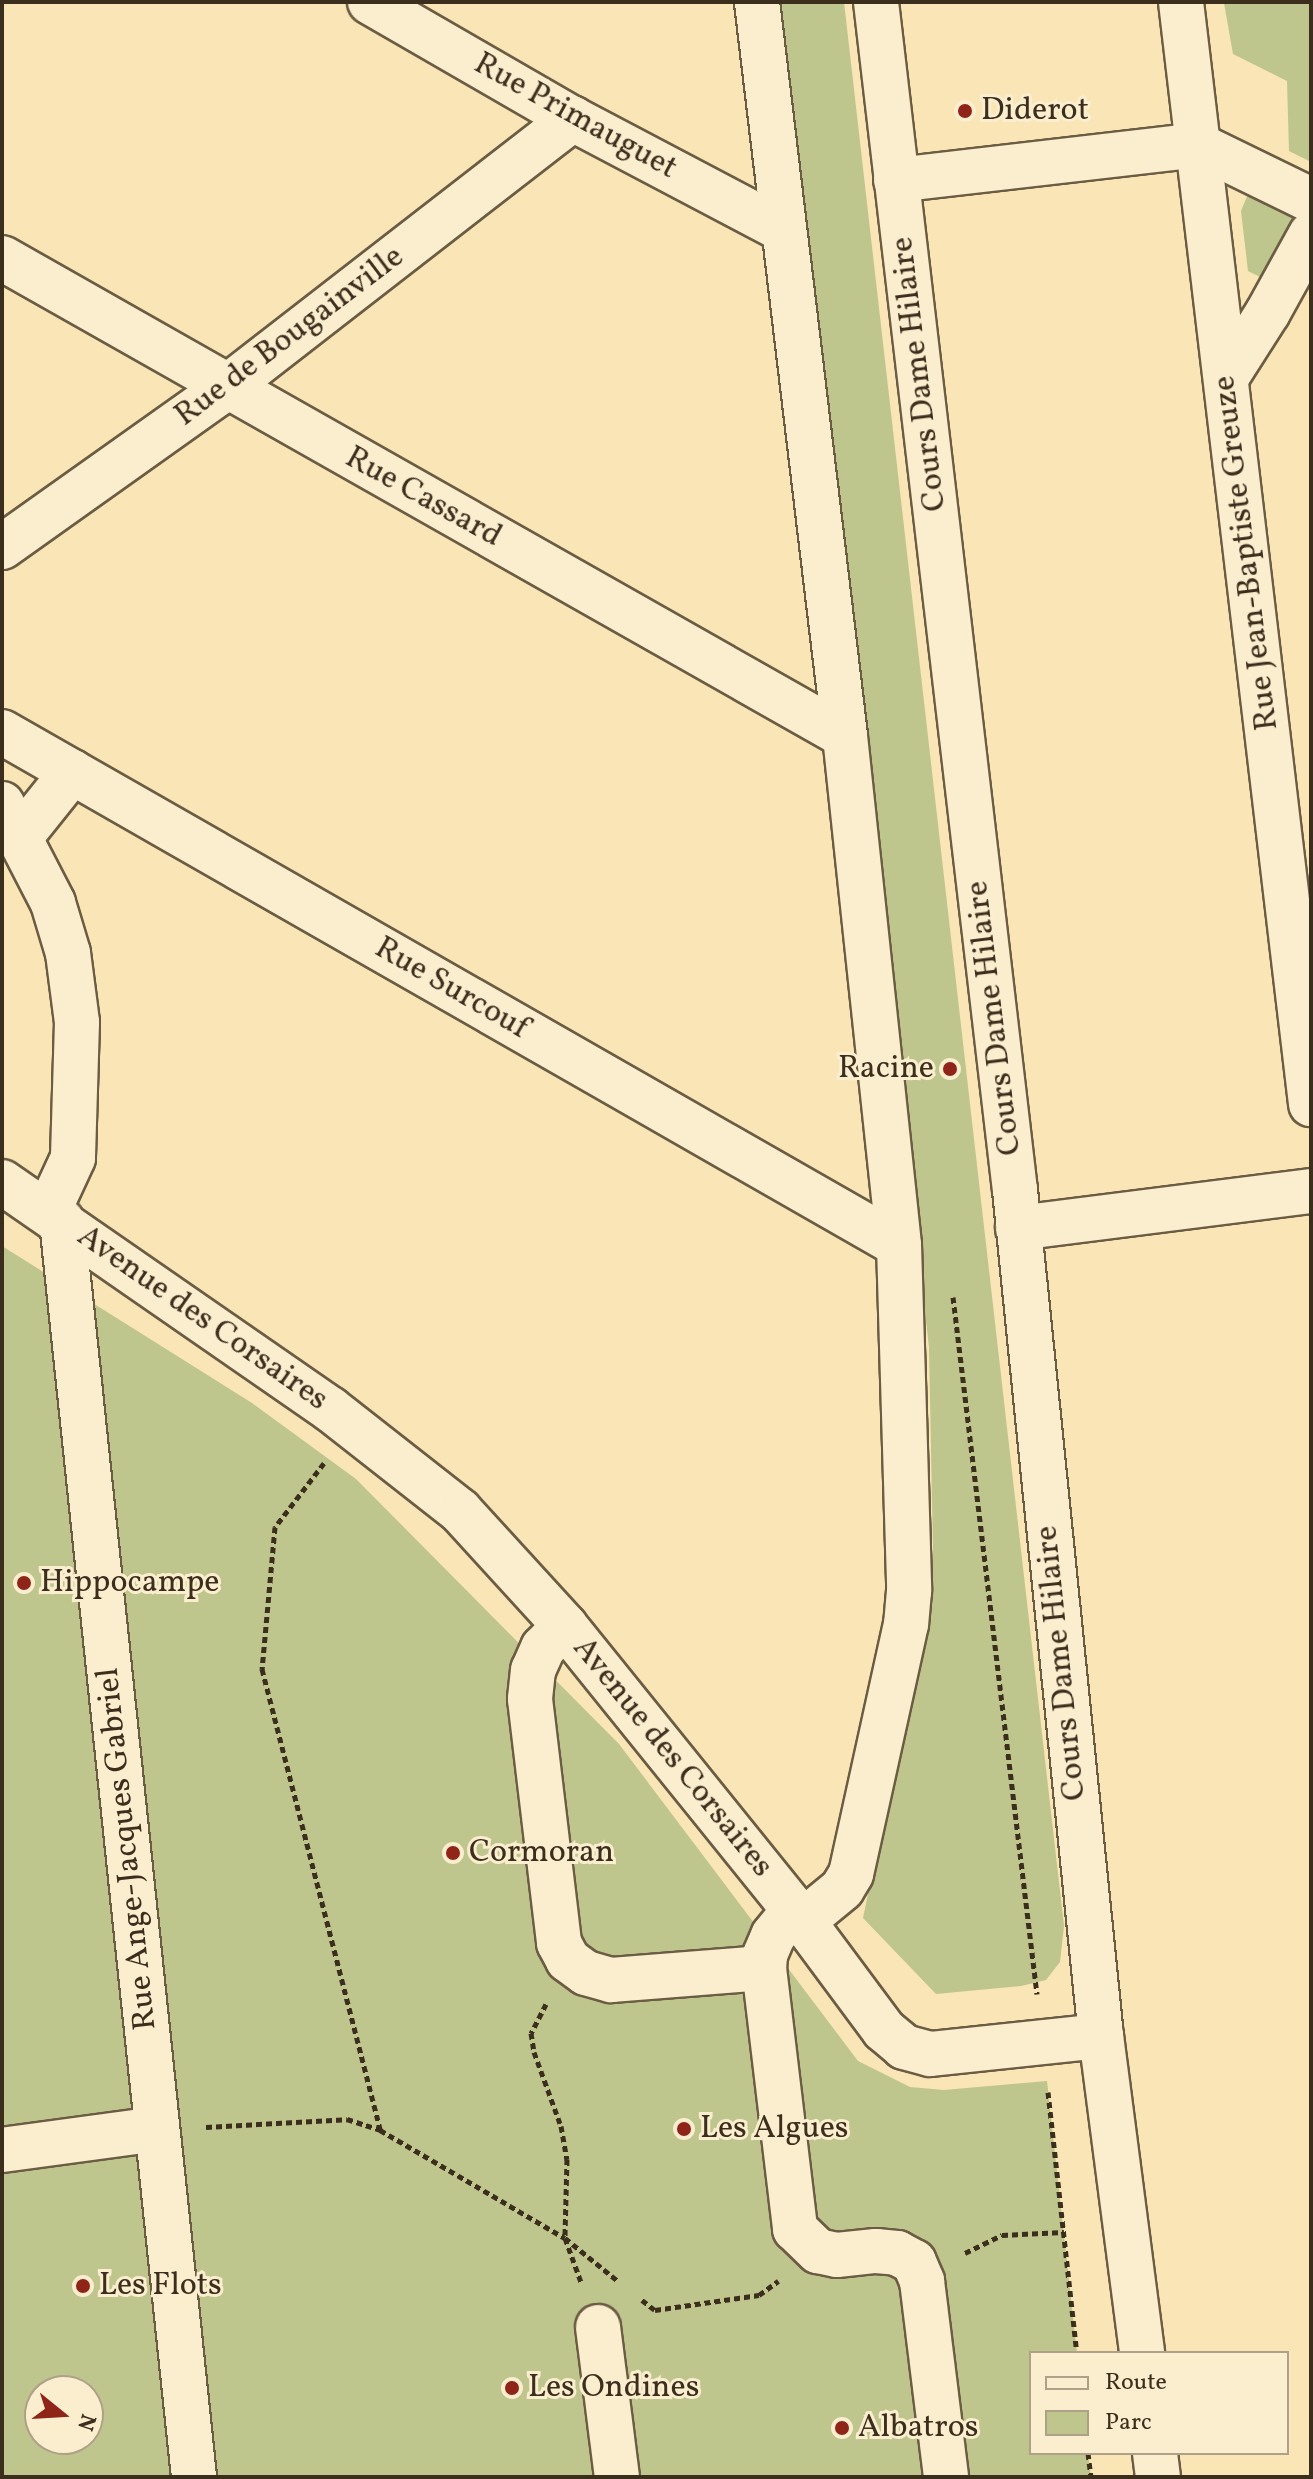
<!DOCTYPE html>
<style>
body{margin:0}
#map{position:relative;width:1313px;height:2479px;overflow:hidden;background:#f9e5b5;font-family:Vollkorn,serif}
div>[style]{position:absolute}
.green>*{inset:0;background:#bec58d}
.path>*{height:5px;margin-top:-2.5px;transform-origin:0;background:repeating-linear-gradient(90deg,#3c2e1d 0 6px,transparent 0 10px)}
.roads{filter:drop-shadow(2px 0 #6b5c43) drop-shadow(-2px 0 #6b5c43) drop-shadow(0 2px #6b5c43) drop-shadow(0 -2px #6b5c43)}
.minor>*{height:44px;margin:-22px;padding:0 22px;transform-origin:22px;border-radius:22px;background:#fbeecf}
.dots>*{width:22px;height:22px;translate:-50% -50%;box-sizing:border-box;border:4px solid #fbeecf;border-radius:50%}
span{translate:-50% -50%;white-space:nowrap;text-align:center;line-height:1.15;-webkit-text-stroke:6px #fbeecf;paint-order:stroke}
.poi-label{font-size:32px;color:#3c2e1d}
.left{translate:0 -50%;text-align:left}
.right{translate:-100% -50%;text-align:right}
.street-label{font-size:32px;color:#3c2e1d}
.frame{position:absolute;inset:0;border:4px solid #3c2e1d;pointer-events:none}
.legend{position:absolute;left:1029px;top:2351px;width:260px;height:104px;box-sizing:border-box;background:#fbeecf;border:2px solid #afa188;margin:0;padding:10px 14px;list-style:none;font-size:24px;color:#3c2e1d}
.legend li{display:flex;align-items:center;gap:16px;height:40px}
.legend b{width:40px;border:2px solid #afa188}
.north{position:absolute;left:24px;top:2375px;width:80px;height:80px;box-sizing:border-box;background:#fbeecf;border:2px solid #afa188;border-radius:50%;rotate:108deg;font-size:22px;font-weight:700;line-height:32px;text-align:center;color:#3c2e1d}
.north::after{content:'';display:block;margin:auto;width:28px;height:36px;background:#8f2418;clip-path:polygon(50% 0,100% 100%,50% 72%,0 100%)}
</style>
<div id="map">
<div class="green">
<i style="clip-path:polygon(777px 2px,844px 2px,1064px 1926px,1060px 1962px,1046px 1980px,1021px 1986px,936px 1994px,863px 1918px,929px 1603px,933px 1551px,929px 1347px)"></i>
<i style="clip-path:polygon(1311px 2px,1311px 162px,1289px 151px,1287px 81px,1233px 54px,1224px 3px)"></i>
<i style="clip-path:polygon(1260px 193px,1292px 213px,1295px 224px,1264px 279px,1248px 271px,1241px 211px,1248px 194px)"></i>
<i style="clip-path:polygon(evenodd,2px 1246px,252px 1403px,356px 1479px,619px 1744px,858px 2061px,910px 2087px,944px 2090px,1047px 2081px,1077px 2353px,1031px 2353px,1031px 2453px,1088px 2453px,1091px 2477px,2px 2477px,2px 1246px,40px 2391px,88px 2391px,88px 2439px,40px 2439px,40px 2391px)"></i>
</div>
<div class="path">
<i style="left:953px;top:1297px;width:702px;rotate:83.13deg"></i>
<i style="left:324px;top:1463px;width:81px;rotate:127.4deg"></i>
<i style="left:275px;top:1527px;width:143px;rotate:95.2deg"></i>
<i style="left:262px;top:1669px;width:476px;rotate:75.6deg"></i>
<i style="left:546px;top:2004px;width:33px;rotate:117deg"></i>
<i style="left:531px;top:2033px;width:19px;rotate:81deg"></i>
<i style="left:534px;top:2052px;width:79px;rotate:70deg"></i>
<i style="left:561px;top:2126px;width:34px;rotate:80deg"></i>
<i style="left:567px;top:2159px;width:79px;rotate:91.5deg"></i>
<i style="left:565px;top:2238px;width:47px;rotate:70deg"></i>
<i style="left:1048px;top:2092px;width:263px;rotate:83.7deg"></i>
<i style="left:206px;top:2127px;width:141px;rotate:-3.2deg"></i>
<i style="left:347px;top:2119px;width:35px;rotate:18deg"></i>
<i style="left:380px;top:2130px;width:214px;rotate:30.3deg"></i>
<i style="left:565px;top:2238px;width:68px;rotate:39.1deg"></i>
<i style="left:965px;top:2253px;width:41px;rotate:-25.9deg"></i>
<i style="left:1002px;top:2235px;width:62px;rotate:-2.8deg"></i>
<i style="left:642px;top:2300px;width:16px;rotate:38deg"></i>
<i style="left:655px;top:2310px;width:105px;rotate:-8.2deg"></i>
<i style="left:759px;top:2295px;width:24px;rotate:-36deg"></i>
<i style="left:1088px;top:2453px;width:24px;rotate:83deg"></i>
</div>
<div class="roads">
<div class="minor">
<i style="left:370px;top:2px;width:234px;rotate:30deg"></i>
<i style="left:573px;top:119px;width:236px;rotate:27.8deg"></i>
<i style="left:757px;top:2px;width:739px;rotate:83.16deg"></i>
<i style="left:845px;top:736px;width:512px;rotate:83.94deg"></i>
<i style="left:899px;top:1245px;width:346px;rotate:88.3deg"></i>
<i style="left:909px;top:1591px;width:33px;rotate:95deg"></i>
<i style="left:906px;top:1624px;width:256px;rotate:102.4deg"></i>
<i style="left:851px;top:1874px;width:17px;rotate:121deg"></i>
<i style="left:842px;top:1889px;width:50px;rotate:140.6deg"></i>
<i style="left:876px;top:2px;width:1196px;rotate:83.33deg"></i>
<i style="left:1015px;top:1190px;width:850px;rotate:84.2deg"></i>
<i style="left:1101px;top:2036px;width:320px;rotate:82.6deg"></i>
<i style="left:1181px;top:2px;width:1110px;rotate:83.27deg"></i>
<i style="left:896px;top:180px;width:304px;rotate:-6.6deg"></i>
<i style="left:1198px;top:145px;width:126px;rotate:26deg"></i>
<i style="left:2px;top:258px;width:969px;rotate:29.55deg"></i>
<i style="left:1226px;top:378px;width:78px;rotate:-57.5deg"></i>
<i style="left:1268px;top:312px;width:89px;rotate:-61.1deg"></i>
<i style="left:2px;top:547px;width:276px;rotate:-35.4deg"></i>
<i style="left:227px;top:387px;width:438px;rotate:-37.8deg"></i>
<i style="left:2px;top:732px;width:1033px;rotate:29.77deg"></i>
<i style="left:2px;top:804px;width:111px;rotate:62.7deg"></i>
<i style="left:53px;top:903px;width:52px;rotate:73.3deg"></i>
<i style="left:68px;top:953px;width:70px;rotate:82.6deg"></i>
<i style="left:77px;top:1022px;width:136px;rotate:91.7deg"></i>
<i style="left:73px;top:1158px;width:60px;rotate:114.8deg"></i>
<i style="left:21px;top:836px;width:82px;rotate:-51.4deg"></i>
<i style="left:2px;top:1182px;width:399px;rotate:34.7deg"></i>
<i style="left:330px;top:1409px;width:165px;rotate:38.1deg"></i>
<i style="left:460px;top:1511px;width:156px;rotate:47.6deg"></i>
<i style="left:565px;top:1626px;width:379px;rotate:51.1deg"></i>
<i style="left:803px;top:1921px;width:136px;rotate:53.4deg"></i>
<i style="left:884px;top:2030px;width:26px;rotate:40deg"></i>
<i style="left:904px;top:2047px;width:27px;rotate:15deg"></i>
<i style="left:930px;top:2054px;width:172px;rotate:-6deg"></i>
<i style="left:62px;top:1221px;width:1263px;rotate:84deg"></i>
<i style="left:1018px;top:1228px;width:295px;rotate:-7.2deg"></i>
<i style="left:565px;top:1626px;width:31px;rotate:135deg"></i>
<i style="left:543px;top:1648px;width:24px;rotate:114deg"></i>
<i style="left:533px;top:1670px;width:29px;rotate:96deg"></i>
<i style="left:530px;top:1699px;width:246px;rotate:83.2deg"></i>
<i style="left:559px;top:1943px;width:19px;rotate:62deg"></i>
<i style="left:568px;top:1960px;width:22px;rotate:36deg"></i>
<i style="left:586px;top:1973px;width:26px;rotate:16deg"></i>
<i style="left:611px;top:1980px;width:153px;rotate:-4.5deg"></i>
<i style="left:794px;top:1910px;width:33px;rotate:129deg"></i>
<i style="left:773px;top:1936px;width:21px;rotate:113deg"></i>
<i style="left:765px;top:1955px;width:13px;rotate:94deg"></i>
<i style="left:764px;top:1968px;width:263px;rotate:83.2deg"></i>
<i style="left:795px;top:2229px;width:32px;rotate:44deg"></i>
<i style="left:818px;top:2251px;width:19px;rotate:12deg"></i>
<i style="left:837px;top:2255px;width:39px;rotate:-6deg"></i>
<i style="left:876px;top:2251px;width:21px;rotate:5deg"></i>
<i style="left:897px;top:2253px;width:19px;rotate:28deg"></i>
<i style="left:914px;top:2262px;width:21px;rotate:67deg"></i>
<i style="left:922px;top:2281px;width:197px;rotate:83deg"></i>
<i style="left:2px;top:2150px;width:156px;rotate:-7.7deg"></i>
<i style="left:598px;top:2327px;width:151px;rotate:82.8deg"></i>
<i style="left:1155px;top:2453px;width:24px;rotate:83deg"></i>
</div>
</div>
<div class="dots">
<i style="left:965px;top:111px;background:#8f2418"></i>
<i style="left:950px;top:1069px;background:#8f2418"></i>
<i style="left:24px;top:1583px;background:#8f2418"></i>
<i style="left:453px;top:1853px;background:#8f2418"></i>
<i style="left:684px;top:2129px;background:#8f2418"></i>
<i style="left:83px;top:2286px;background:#8f2418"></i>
<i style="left:512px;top:2388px;background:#8f2418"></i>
<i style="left:842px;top:2428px;background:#8f2418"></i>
</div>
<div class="poi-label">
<span class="left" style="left:981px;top:111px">Diderot</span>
<span class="right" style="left:934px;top:1069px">Racine</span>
<span class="left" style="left:40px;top:1583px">Hippocampe</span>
<span class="left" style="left:469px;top:1853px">Cormoran</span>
<span class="left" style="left:700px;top:2129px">Les Algues</span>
<span class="left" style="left:99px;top:2286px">Les Flots</span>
<span class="left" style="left:528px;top:2388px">Les Ondines</span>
<span class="left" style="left:858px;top:2428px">Albatros</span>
</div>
<div class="street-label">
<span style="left:575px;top:117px;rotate:29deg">Rue Primauguet</span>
<span style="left:290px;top:337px;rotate:-37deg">Rue de Bougainville</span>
<span style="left:920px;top:374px;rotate:-97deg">Cours Dame Hilaire</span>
<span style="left:423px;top:498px;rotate:29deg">Rue Cassard</span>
<span style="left:1247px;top:553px;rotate:-97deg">Rue Jean-Baptiste Greuze</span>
<span style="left:451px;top:989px;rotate:30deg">Rue Surcouf</span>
<span style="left:995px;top:1018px;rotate:-97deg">Cours Dame Hilaire</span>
<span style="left:202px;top:1319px;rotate:35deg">Avenue des Corsaires</span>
<span style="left:1062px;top:1663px;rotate:-96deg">Cours Dame Hilaire</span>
<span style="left:672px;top:1758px;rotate:51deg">Avenue des Corsaires</span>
<span style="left:128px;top:1849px;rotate:-96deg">Rue Ange-Jacques Gabriel</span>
</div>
<div class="frame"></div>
<ul class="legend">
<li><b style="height:10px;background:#fbeecf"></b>Route</li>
<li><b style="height:22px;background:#bec58d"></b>Parc</li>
</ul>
<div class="north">N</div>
</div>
